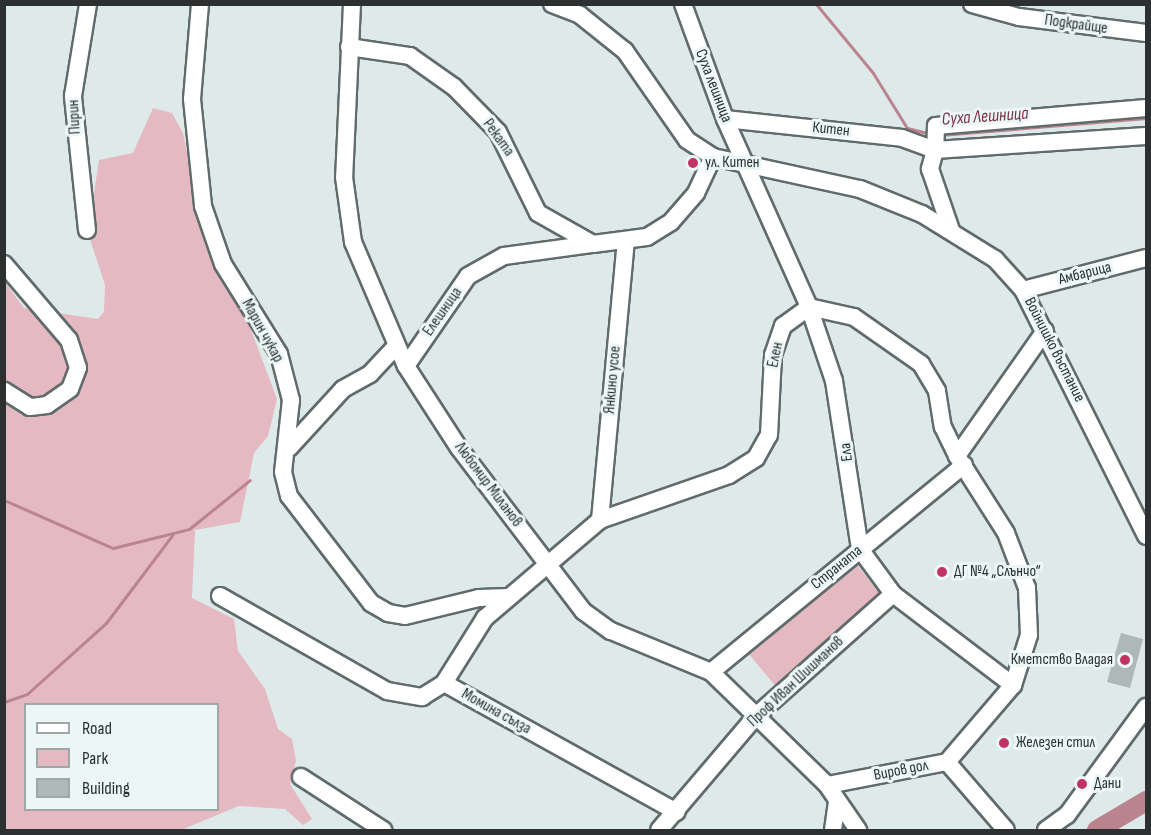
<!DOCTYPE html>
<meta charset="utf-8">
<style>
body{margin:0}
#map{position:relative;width:1151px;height:835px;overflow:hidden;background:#deeaea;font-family:"Sofia Sans Condensed",sans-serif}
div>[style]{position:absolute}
.green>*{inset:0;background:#e5b9c1}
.stream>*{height:3px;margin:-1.5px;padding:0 1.5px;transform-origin:1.5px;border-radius:1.5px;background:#ba838e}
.river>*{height:20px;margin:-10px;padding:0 10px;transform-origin:10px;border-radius:10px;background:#ba838e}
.building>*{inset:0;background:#adb8b8}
.roads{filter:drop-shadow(2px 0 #606b6b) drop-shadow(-2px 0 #606b6b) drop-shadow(0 2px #606b6b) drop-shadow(0 -2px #606b6b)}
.minor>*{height:16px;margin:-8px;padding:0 8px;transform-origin:8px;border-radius:8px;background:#fff}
.dots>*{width:16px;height:16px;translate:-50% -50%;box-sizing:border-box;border:3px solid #ebf7f7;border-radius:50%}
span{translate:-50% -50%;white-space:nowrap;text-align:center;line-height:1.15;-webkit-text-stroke:6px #ebf7f7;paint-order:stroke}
.street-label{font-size:16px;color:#2c3030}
.poi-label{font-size:16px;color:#2c3030}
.left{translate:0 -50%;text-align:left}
.right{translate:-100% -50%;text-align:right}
.water-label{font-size:18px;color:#793346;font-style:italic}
.frame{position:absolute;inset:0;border:6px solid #2c3030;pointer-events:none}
.legend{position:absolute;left:24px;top:703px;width:195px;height:108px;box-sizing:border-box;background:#ebf7f7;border:2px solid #9fa7a7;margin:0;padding:8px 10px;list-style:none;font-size:18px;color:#2c3030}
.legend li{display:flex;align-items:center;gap:12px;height:30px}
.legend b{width:30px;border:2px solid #9fa7a7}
</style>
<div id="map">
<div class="green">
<i style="clip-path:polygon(evenodd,153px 108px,172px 113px,183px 133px,205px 235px,239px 298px,277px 399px,268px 436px,254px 453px,240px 522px,195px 530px,192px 598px,234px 619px,238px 651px,265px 689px,278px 729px,292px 739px,296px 761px,290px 784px,312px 819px,303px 825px,285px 809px,239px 806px,181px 830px,5px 830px,4px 281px,24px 308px,98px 319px,104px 312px,105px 285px,88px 233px,99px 160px,133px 153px,153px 108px,26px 704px,218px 704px,218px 810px,26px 810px,26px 704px)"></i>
<i style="clip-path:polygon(858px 566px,881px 595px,778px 689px,747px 652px)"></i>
</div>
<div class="stream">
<i style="left:816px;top:4px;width:89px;rotate:50.4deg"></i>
<i style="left:873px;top:73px;width:65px;rotate:58.3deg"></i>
<i style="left:907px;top:128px;width:25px;rotate:14deg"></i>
<i style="left:940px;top:135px;width:207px;rotate:-4.7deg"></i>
<i style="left:4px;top:500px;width:119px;rotate:23.8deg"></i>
<i style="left:113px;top:548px;width:78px;rotate:-14deg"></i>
<i style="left:189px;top:529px;width:78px;rotate:-38.8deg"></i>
<i style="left:4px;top:702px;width:24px;rotate:-19deg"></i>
<i style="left:27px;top:694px;width:106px;rotate:-41.9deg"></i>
<i style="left:106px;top:623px;width:111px;rotate:-53deg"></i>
</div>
<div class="river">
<i style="left:1097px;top:830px;width:57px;rotate:-30.6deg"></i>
</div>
<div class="building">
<i style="clip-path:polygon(1121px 633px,1143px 639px,1130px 688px,1107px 682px)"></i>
</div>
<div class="roads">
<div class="minor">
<i style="left:200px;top:4px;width:95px;rotate:94.8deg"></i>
<i style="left:192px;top:99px;width:108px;rotate:84.1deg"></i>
<i style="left:203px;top:206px;width:61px;rotate:71deg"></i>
<i style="left:223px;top:264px;width:106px;rotate:58.1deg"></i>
<i style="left:279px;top:354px;width:48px;rotate:75.4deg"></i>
<i style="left:291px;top:400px;width:72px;rotate:96.3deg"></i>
<i style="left:283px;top:472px;width:25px;rotate:76deg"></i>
<i style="left:289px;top:496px;width:135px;rotate:52.5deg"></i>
<i style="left:371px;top:603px;width:20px;rotate:30deg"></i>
<i style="left:388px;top:613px;width:17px;rotate:10deg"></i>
<i style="left:405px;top:616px;width:76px;rotate:-13.7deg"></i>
<i style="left:479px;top:598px;width:30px;rotate:-2deg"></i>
<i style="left:352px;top:4px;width:173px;rotate:92.6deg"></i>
<i style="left:344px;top:177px;width:66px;rotate:82.1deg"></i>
<i style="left:353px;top:242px;width:135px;rotate:66.9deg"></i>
<i style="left:406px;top:366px;width:98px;rotate:57.1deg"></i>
<i style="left:459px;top:448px;width:205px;rotate:52.7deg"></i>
<i style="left:583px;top:611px;width:34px;rotate:36deg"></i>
<i style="left:611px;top:631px;width:108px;rotate:22.3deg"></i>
<i style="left:711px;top:672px;width:162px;rotate:44.2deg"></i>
<i style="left:827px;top:785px;width:55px;rotate:55.4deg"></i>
<i style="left:552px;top:4px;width:30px;rotate:21deg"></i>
<i style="left:580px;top:15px;width:58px;rotate:38.7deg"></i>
<i style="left:625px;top:51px;width:108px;rotate:55.1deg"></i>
<i style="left:687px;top:140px;width:31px;rotate:33deg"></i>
<i style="left:713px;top:157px;width:150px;rotate:12.3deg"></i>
<i style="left:860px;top:189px;width:67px;rotate:22deg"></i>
<i style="left:922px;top:214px;width:86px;rotate:31.7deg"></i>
<i style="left:995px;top:259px;width:42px;rotate:47.9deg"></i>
<i style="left:1023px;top:290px;width:275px;rotate:63.4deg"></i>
<i style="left:683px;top:4px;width:122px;rotate:69.9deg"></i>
<i style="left:725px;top:119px;width:206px;rotate:65.9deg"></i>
<i style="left:809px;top:307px;width:78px;rotate:71.3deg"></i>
<i style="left:834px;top:381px;width:170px;rotate:81.2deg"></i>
<i style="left:860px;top:549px;width:56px;rotate:53.7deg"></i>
<i style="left:893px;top:594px;width:151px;rotate:37.2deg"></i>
<i style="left:972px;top:4px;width:49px;rotate:15.5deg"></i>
<i style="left:1019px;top:17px;width:128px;rotate:7.2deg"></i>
<i style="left:349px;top:47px;width:62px;rotate:8.4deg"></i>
<i style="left:410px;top:56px;width:54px;rotate:35.2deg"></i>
<i style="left:454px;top:87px;width:63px;rotate:45.6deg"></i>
<i style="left:498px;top:132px;width:90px;rotate:63.7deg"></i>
<i style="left:538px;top:213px;width:63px;rotate:29.4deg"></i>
<i style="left:593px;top:244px;width:54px;rotate:-7.4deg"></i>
<i style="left:647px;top:237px;width:28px;rotate:-32deg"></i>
<i style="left:671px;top:222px;width:38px;rotate:-49deg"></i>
<i style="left:696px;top:193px;width:40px;rotate:-65deg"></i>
<i style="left:1146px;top:108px;width:211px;rotate:175.1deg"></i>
<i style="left:936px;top:126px;width:24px;rotate:92deg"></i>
<i style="left:935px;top:150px;width:211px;rotate:-3.8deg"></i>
<i style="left:725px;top:119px;width:178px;rotate:6.1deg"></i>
<i style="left:902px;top:138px;width:35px;rotate:20deg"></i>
<i style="left:935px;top:150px;width:20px;rotate:105deg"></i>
<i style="left:930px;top:169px;width:65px;rotate:71deg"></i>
<i style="left:87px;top:230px;width:135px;rotate:-96deg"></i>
<i style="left:73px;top:96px;width:93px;rotate:-80.7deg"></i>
<i style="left:4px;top:264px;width:100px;rotate:49.5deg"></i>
<i style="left:69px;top:340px;width:29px;rotate:72deg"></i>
<i style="left:78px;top:368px;width:22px;rotate:111deg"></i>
<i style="left:70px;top:389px;width:28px;rotate:145deg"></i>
<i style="left:47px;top:405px;width:17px;rotate:173deg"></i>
<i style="left:30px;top:407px;width:31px;rotate:-148deg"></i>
<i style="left:1023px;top:290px;width:127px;rotate:-14.6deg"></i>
<i style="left:406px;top:366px;width:109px;rotate:-55.4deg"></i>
<i style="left:468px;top:276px;width:41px;rotate:-29.1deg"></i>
<i style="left:504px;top:256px;width:90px;rotate:-7.7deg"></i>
<i style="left:289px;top:448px;width:80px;rotate:-47.5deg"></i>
<i style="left:343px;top:389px;width:31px;rotate:-29deg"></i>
<i style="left:370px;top:374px;width:38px;rotate:-47deg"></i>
<i style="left:957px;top:456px;width:153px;rotate:-54.9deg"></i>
<i style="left:600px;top:520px;width:281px;rotate:-84.7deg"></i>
<i style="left:220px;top:596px;width:192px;rotate:29.6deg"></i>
<i style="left:387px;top:691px;width:36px;rotate:10deg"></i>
<i style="left:422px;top:697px;width:26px;rotate:-32deg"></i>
<i style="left:444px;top:683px;width:266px;rotate:29deg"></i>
<i style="left:711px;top:672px;width:327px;rotate:-39.3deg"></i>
<i style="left:444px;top:683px;width:77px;rotate:-57.8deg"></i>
<i style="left:485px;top:618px;width:151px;rotate:-40.4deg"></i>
<i style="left:600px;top:520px;width:137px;rotate:-19.2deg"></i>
<i style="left:729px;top:475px;width:32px;rotate:-32deg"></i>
<i style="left:756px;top:458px;width:26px;rotate:-61deg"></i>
<i style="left:769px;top:435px;width:80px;rotate:-87.1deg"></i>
<i style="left:773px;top:355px;width:31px;rotate:-71deg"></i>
<i style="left:783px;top:326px;width:32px;rotate:-36deg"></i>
<i style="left:809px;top:307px;width:46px;rotate:12.5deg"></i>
<i style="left:854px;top:317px;width:82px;rotate:35deg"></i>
<i style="left:921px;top:364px;width:31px;rotate:59deg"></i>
<i style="left:937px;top:391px;width:36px;rotate:81deg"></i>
<i style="left:943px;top:427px;width:32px;rotate:64deg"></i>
<i style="left:957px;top:456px;width:91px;rotate:57.5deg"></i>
<i style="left:1006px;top:533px;width:59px;rotate:69.1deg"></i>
<i style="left:1027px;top:588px;width:47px;rotate:87.6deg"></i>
<i style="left:1029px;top:635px;width:52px;rotate:107.7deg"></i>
<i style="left:1013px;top:685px;width:101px;rotate:130.6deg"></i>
<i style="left:947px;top:762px;width:122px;rotate:169.1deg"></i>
<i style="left:947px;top:762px;width:90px;rotate:49.1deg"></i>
<i style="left:301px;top:777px;width:98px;rotate:32.9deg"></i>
<i style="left:659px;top:830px;width:150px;rotate:-49.6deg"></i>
<i style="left:756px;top:716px;width:183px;rotate:-41.7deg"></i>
<i style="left:833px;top:830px;width:28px;rotate:-82deg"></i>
<i style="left:1046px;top:830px;width:26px;rotate:-36deg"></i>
<i style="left:1067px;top:815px;width:134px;rotate:-53.8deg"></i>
</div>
</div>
<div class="dots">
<i style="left:693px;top:163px;background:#c13363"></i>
<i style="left:942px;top:572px;background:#c13363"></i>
<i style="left:1125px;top:660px;background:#c13363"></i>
<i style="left:1004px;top:743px;background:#c13363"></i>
<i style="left:1082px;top:784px;background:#c13363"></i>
</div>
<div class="street-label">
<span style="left:1076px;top:25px;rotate:8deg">Подкрайще</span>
<span style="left:713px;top:86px;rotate:69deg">Суха лешница</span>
<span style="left:75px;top:117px;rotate:-93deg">Пирин</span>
<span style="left:831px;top:130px;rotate:6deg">Китен</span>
<span style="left:498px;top:138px;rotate:54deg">Реката</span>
<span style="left:1085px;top:274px;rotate:-14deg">Амбарица</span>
<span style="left:443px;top:312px;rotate:-55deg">Елешница</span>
<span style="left:262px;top:331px;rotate:61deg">Марин чукар</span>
<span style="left:1054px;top:350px;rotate:63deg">Войнишко въстание</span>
<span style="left:776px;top:355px;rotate:-78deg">Елен</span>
<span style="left:613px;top:380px;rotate:-85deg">Янкино усое</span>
<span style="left:847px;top:452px;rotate:-97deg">Ела</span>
<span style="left:488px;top:485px;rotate:53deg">Любомир Миланов</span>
<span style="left:837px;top:568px;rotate:-39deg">Страната</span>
<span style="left:796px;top:682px;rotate:-43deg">Проф Иван Шишманов</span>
<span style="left:496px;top:712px;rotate:29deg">Момина сълза</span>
<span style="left:901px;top:771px;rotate:-11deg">Виров дол</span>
</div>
<div class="poi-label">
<span class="left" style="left:705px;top:163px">ул. Китен</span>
<span class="left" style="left:954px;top:572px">ДГ №4 „Слънчо“</span>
<span class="right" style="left:1113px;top:660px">Кметство Владая</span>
<span class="left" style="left:1016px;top:743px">Железен стил</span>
<span class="left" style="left:1094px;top:784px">Дани</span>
</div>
<div class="water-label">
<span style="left:985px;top:117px;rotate:-4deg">Суха Лешница</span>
</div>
<div class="frame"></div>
<ul class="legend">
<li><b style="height:8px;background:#fff"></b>Road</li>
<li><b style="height:16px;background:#e5b9c1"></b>Park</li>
<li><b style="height:16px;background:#adb8b8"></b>Building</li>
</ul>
</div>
